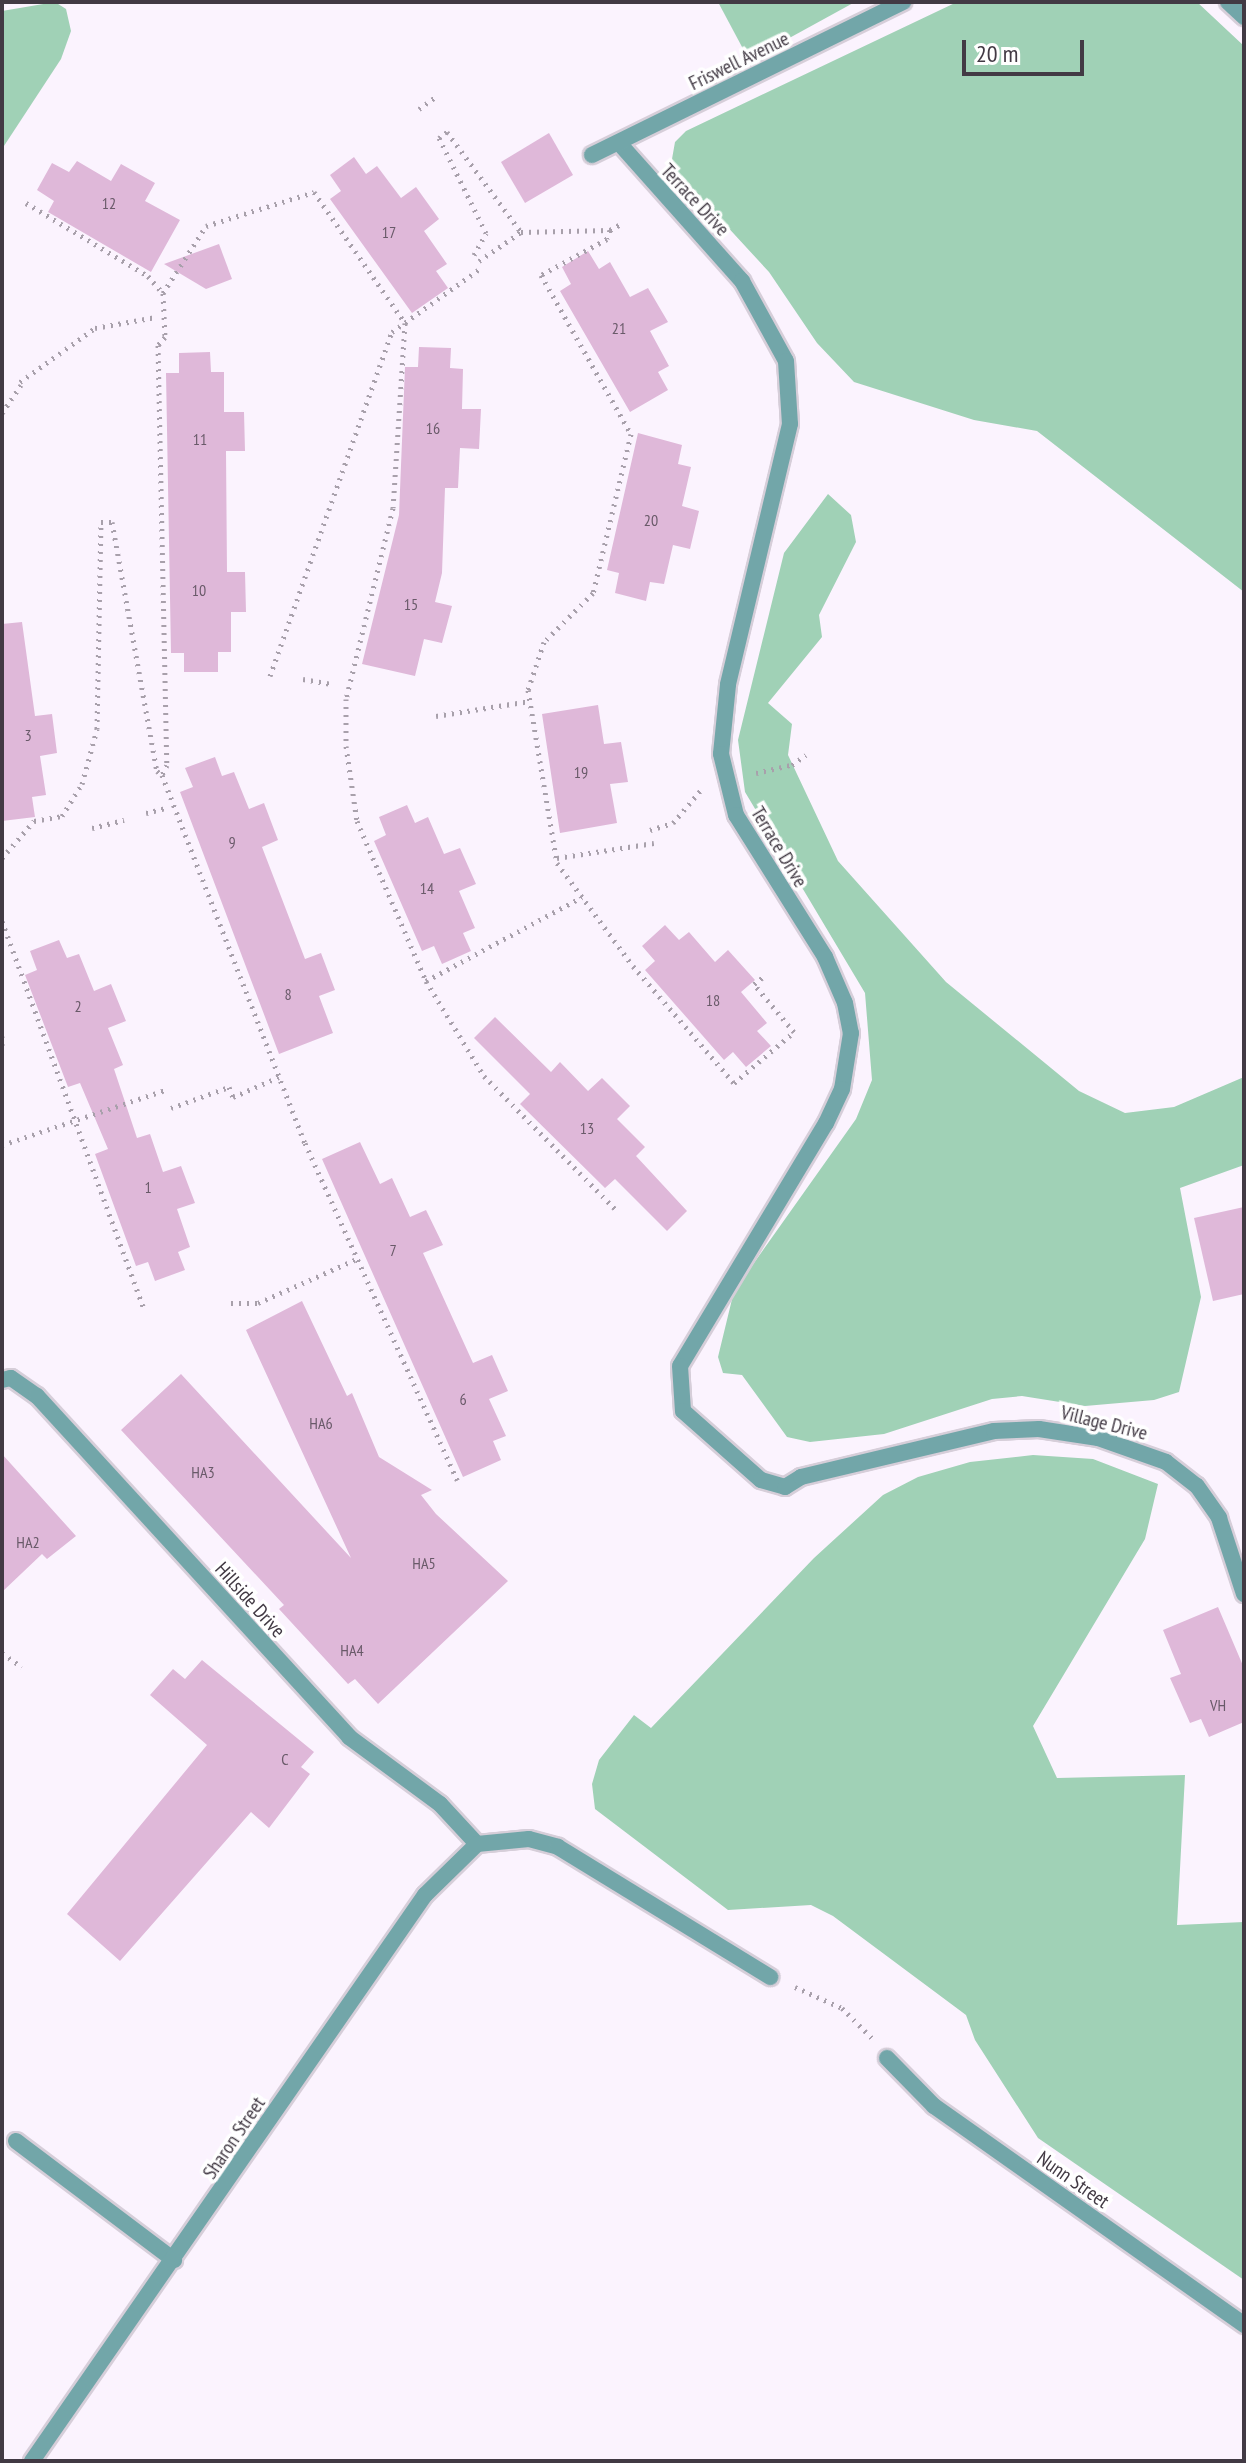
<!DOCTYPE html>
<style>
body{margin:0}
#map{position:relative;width:1246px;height:2463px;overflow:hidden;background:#fbf3fe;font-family:"PT Sans Narrow",sans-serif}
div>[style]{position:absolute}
.forest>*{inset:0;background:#a0d1b6}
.building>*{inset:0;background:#dfb8d9}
.path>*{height:5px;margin-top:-2.5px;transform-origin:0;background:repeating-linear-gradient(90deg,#a8a0ab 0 2px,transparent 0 8px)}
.roads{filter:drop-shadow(2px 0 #d6ced9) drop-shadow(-2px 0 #d6ced9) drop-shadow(0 2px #d6ced9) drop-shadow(0 -2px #d6ced9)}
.lane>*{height:16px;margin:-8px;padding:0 8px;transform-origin:8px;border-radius:8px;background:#72a6a9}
.street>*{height:16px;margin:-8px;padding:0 8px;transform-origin:8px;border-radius:8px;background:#72a6a9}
span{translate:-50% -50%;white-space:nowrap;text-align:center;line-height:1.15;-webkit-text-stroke:7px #fff;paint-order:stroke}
.number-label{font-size:16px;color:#695a69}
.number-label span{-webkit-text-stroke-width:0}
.street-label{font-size:20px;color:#423a44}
.frame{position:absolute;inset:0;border:4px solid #423a44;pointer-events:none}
.scale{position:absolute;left:962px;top:40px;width:122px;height:36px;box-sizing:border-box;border:4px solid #423a44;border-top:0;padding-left:10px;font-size:24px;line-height:28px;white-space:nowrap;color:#423a44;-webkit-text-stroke:6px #fff;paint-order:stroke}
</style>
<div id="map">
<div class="forest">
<i style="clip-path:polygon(55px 2px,66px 9px,71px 31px,61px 59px,2px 149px,2px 11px)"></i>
<i style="clip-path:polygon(718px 2px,855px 2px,749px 60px)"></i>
<i style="clip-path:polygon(957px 2px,1197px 2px,1244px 46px,1244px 592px,1037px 431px,974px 420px,854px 382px,817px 343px,769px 272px,677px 172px,672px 159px,675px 142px,686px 131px)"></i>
<i style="clip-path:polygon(828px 494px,851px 515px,856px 542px,819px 615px,822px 637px,768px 703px,792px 724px,788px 755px,838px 861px,946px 982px,1079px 1091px,1125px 1113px,1174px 1107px,1244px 1077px,1244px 1165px,1180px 1188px,1201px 1297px,1179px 1392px,1154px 1400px,1085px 1406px,1022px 1396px,992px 1399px,884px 1434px,810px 1442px,787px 1437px,742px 1375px,723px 1373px,718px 1357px,734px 1291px,856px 1119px,872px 1080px,865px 993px,745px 792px,738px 740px,784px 553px)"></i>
<i style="clip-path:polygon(1033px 1455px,1093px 1459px,1158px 1484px,1145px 1539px,1033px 1726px,1057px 1778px,1185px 1775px,1177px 1925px,1244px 1922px,1244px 2280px,1038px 2138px,975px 2040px,966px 2015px,833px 1916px,811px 1905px,728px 1910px,595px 1809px,592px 1784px,599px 1760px,634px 1715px,651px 1728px,814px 1558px,883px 1495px,918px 1477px,970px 1462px)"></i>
</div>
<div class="building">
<i style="clip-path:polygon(549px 133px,573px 175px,525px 203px,501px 162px)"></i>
<i style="clip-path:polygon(354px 157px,366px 174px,377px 166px,401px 198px,416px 187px,439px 219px,424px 231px,447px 264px,436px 271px,448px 288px,412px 313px,330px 199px,341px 191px,330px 175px)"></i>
<i style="clip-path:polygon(77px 161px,111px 181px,121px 164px,155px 183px,145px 201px,180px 220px,151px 272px,48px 212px,54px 201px,37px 190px,52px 163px,69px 172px)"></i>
<i style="clip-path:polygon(219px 244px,232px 279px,206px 289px,164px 264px)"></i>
<i style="clip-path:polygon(588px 251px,599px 269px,610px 262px,630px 297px,648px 288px,668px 322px,650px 331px,669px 366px,658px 372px,668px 390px,630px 412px,560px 291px,571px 284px,562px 267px)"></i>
<i style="clip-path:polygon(419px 347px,451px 348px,450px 368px,463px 369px,462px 409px,481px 409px,479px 449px,460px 448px,458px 488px,445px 488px,442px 573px,435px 602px,452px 606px,442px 643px,424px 639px,415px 676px,362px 664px,399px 515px,405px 367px,418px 367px)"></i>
<i style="clip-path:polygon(210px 352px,211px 372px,224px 372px,224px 412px,244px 412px,245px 451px,226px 451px,227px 572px,245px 572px,246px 612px,231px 612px,231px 652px,218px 652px,218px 672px,184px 672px,184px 653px,171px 653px,166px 373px,179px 373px,179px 353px)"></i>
<i style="clip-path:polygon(638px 433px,682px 445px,678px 464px,691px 467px,682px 506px,699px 511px,690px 549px,673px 545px,664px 584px,650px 582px,646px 601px,615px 593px,619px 573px,607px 570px)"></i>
<i style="clip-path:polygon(22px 622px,35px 716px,52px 714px,57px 753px,40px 756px,46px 795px,32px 797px,35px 817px,2px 821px,2px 624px)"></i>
<i style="clip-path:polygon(598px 705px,604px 744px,621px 742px,628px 782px,610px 784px,617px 823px,560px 833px,542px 714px)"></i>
<i style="clip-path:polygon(215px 757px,222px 776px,234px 772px,249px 809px,264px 803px,278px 840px,262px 847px,305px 959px,321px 953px,335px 990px,319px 996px,333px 1033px,279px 1054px,180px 792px,193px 787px,185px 768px)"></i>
<i style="clip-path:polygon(407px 805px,415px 823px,428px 817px,444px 854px,460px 848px,476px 884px,459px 891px,475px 928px,463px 933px,471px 951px,442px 964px,434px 946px,422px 951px,374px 841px,386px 835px,379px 817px)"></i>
<i style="clip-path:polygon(665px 925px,679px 940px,689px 932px,715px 962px,728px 950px,755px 980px,741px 992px,767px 1023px,757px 1031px,771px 1046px,746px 1067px,733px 1052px,724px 1060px,645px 970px,655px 961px,642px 946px)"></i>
<i style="clip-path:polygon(59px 940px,67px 958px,79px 954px,94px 991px,111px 984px,126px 1021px,108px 1028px,123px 1065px,114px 1069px,137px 1138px,150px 1134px,163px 1172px,181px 1166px,195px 1203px,177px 1209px,190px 1247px,178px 1252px,185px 1270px,155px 1281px,148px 1262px,136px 1266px,95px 1154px,108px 1149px,80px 1083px,68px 1087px,25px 975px,37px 970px,30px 951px)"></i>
<i style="clip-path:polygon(495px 1017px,551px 1072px,560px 1062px,588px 1091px,602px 1078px,630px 1106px,617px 1119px,645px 1147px,636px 1156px,687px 1211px,667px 1231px,615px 1179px,605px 1188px,520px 1104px,530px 1094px,474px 1038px)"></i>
<i style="clip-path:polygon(360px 1142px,380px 1184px,392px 1178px,410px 1217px,426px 1210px,443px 1245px,423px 1253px,473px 1363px,492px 1355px,508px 1391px,489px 1399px,506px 1436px,493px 1441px,501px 1460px,463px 1477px,322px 1159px)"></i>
<i style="clip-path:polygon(1244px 1207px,1244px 1294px,1213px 1301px,1194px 1218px)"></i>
<i style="clip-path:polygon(302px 1301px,347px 1396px,352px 1393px,379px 1457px,432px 1490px,421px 1495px,436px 1514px,508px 1581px,378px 1704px,355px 1679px,348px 1684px,279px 1609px,284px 1605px,121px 1430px,181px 1374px,351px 1558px,246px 1330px)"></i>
<i style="clip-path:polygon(2px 1454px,76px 1536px,47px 1559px,42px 1554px,2px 1592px)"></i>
<i style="clip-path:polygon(1218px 1607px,1244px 1668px,1244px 1722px,1209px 1737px,1201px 1719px,1190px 1723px,1170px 1678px,1181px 1674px,1163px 1630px)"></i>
<i style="clip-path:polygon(202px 1660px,314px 1752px,301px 1767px,310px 1774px,269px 1828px,251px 1812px,120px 1961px,67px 1914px,207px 1745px,150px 1695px,173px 1669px,185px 1679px)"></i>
</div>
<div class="path">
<i style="left:419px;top:109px;width:22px;rotate:-36deg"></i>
<i style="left:26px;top:203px;width:142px;rotate:30.9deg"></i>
<i style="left:148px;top:276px;width:23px;rotate:49deg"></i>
<i style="left:163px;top:293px;width:44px;rotate:87.4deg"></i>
<i style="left:165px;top:337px;width:11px;rotate:131deg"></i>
<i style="left:158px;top:345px;width:420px;rotate:88.8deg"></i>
<i style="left:167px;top:765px;width:11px;rotate:117deg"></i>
<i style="left:162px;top:775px;width:395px;rotate:68.8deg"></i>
<i style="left:305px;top:1143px;width:370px;rotate:65.7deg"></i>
<i style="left:610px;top:230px;width:9px;rotate:108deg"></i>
<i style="left:607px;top:239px;width:75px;rotate:151.4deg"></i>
<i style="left:541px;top:275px;width:183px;rotate:60.5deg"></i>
<i style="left:631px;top:434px;width:163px;rotate:103.4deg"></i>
<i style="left:593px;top:593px;width:69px;rotate:135deg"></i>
<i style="left:544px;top:642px;width:51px;rotate:108.4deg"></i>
<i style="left:528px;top:690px;width:175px;rotate:80.5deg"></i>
<i style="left:557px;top:863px;width:128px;rotate:53.6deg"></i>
<i style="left:633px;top:966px;width:155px;rotate:49.2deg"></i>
<i style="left:734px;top:1083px;width:79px;rotate:-40.4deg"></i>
<i style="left:794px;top:1032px;width:62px;rotate:-129.8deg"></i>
<i style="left:754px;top:984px;width:15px;rotate:-37deg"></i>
<i style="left:474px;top:255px;width:25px;rotate:-61deg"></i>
<i style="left:486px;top:233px;width:106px;rotate:-116.3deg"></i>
<i style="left:439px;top:138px;width:10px;rotate:-37deg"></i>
<i style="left:447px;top:132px;width:124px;rotate:53.5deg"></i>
<i style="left:521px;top:232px;width:89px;rotate:-1.3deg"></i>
<i style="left:610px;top:230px;width:13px;rotate:-29deg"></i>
<i style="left:479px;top:261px;width:51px;rotate:-34.6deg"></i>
<i style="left:163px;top:293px;width:80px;rotate:-57.3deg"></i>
<i style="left:206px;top:226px;width:113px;rotate:-17.5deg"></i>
<i style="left:314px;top:192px;width:160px;rotate:55.2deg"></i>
<i style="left:405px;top:323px;width:185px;rotate:93.7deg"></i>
<i style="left:393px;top:508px;width:197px;rotate:103.8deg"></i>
<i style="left:346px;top:699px;width:47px;rotate:90deg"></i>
<i style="left:346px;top:746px;width:76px;rotate:81.7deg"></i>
<i style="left:357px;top:821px;width:174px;rotate:66.7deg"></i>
<i style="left:426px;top:981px;width:111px;rotate:58.6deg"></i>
<i style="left:484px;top:1076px;width:190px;rotate:45.4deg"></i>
<i style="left:20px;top:382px;width:92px;rotate:-35.8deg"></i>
<i style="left:95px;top:328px;width:62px;rotate:-10.2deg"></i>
<i style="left:2px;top:413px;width:34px;rotate:-56deg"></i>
<i style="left:270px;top:676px;width:365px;rotate:-70.5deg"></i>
<i style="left:392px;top:332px;width:110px;rotate:-35.7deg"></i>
<i style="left:303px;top:679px;width:29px;rotate:10deg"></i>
<i style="left:436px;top:716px;width:95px;rotate:-9.1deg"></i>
<i style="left:756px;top:773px;width:37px;rotate:-13deg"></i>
<i style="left:792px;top:765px;width:17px;rotate:-36deg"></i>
<i style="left:146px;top:813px;width:21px;rotate:-14deg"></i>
<i style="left:92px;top:828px;width:33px;rotate:-14deg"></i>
<i style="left:650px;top:830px;width:24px;rotate:-17deg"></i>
<i style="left:673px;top:823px;width:43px;rotate:-49.7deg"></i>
<i style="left:2px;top:858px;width:49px;rotate:-49.1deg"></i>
<i style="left:34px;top:821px;width:28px;rotate:-10deg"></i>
<i style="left:62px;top:816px;width:38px;rotate:-58deg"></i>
<i style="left:82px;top:784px;width:57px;rotate:-74.7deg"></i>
<i style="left:97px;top:729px;width:207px;rotate:-88.9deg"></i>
<i style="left:101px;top:522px;width:11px"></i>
<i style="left:112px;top:522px;width:253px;rotate:79.8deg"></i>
<i style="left:157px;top:771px;width:6px;rotate:39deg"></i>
<i style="left:557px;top:858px;width:98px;rotate:-8.8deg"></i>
<i style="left:2px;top:921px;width:413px;rotate:69.9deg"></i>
<i style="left:426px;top:981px;width:177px;rotate:-28.3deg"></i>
<i style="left:2px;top:1036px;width:11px;rotate:90deg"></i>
<i style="left:171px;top:1108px;width:62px;rotate:-19.9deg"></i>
<i style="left:229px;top:1087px;width:11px;rotate:68deg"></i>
<i style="left:233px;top:1097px;width:50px;rotate:-23.5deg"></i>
<i style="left:2px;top:1145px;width:172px;rotate:-18.6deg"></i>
<i style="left:231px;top:1303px;width:27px"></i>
<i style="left:258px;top:1303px;width:108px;rotate:-24deg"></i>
<i style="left:2px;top:1653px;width:24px;rotate:35deg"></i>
<i style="left:795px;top:1987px;width:51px;rotate:24.1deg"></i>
<i style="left:842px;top:2008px;width:42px;rotate:45deg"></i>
</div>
<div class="roads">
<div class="lane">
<i style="left:619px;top:143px;width:185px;rotate:48.3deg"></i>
<i style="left:742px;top:281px;width:91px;rotate:61.2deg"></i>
<i style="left:786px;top:361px;width:63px;rotate:86.4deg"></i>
<i style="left:790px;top:424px;width:268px;rotate:103.4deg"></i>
<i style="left:728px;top:685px;width:69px;rotate:95.8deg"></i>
<i style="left:721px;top:754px;width:63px;rotate:76.2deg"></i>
<i style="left:736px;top:815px;width:168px;rotate:57.9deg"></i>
<i style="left:825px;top:957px;width:50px;rotate:66.5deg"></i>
<i style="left:845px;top:1003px;width:31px;rotate:79deg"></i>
<i style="left:851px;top:1033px;width:57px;rotate:99.1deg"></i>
<i style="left:842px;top:1089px;width:38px;rotate:115deg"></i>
<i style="left:826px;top:1123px;width:283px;rotate:121deg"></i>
<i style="left:680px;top:1366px;width:45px;rotate:86.2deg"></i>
<i style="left:683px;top:1411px;width:104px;rotate:41.5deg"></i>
<i style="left:761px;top:1480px;width:25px;rotate:16deg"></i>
<i style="left:785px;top:1487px;width:19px;rotate:-32deg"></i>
<i style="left:801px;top:1477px;width:198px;rotate:-13.4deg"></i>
<i style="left:994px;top:1431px;width:45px;rotate:-2.5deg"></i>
<i style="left:1039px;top:1429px;width:60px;rotate:8.7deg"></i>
<i style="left:1098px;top:1438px;width:72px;rotate:19.4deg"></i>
<i style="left:1166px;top:1462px;width:39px;rotate:38deg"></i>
<i style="left:1197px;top:1486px;width:39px;rotate:55deg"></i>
<i style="left:1219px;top:1518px;width:80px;rotate:71.8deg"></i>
<i style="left:2px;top:1380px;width:9px;rotate:-13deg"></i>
<i style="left:11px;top:1378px;width:32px;rotate:35deg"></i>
<i style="left:37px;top:1396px;width:462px;rotate:47.5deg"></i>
<i style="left:349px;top:1737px;width:113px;rotate:36.4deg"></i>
<i style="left:440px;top:1804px;width:54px;rotate:47.2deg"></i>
<i style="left:16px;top:2141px;width:198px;rotate:37deg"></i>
</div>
<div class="street">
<i style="left:1228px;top:2px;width:22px;rotate:43deg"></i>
<i style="left:592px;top:155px;width:347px;rotate:-26.2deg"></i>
<i style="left:887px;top:2058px;width:67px;rotate:45.6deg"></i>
<i style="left:934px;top:2106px;width:380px;rotate:35.2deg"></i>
<i style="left:32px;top:2461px;width:689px;rotate:-55.23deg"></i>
<i style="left:425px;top:1895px;width:73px;rotate:-44.4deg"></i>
<i style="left:477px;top:1844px;width:52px;rotate:-5.5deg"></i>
<i style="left:529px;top:1839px;width:30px;rotate:15deg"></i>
<i style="left:558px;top:1847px;width:249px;rotate:31.5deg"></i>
</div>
</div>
<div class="number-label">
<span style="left:109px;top:203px">12</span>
<span style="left:389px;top:232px">17</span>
<span style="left:619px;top:328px">21</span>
<span style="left:433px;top:428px">16</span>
<span style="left:200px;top:439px">11</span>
<span style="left:651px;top:520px">20</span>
<span style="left:199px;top:590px">10</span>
<span style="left:411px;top:604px">15</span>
<span style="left:28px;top:735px">3</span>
<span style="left:581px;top:772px">19</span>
<span style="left:232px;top:842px">9</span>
<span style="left:427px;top:888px">14</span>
<span style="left:288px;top:994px">8</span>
<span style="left:713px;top:1000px">18</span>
<span style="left:78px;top:1006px">2</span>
<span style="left:587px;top:1128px">13</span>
<span style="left:148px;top:1187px">1</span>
<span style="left:393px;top:1250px">7</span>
<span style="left:463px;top:1399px">6</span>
<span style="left:321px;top:1423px">HA6</span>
<span style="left:203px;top:1472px">HA3</span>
<span style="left:28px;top:1542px">HA2</span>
<span style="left:424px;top:1563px">HA5</span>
<span style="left:352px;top:1650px">HA4</span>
<span style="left:1218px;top:1705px">VH</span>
<span style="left:285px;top:1759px">C</span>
</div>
<div class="street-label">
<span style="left:739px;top:61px;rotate:-26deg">Friswell Avenue</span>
<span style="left:695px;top:200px;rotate:47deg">Terrace Drive</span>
<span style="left:779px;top:847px;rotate:59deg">Terrace Drive</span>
<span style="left:1104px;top:1423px;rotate:14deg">Village Drive</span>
<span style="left:250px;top:1600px;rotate:48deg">Hillside Drive</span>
<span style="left:234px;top:2138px;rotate:-56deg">Sharon Street</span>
<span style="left:1073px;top:2180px;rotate:35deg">Nunn Street</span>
</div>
<div class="frame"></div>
<div class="scale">20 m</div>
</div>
